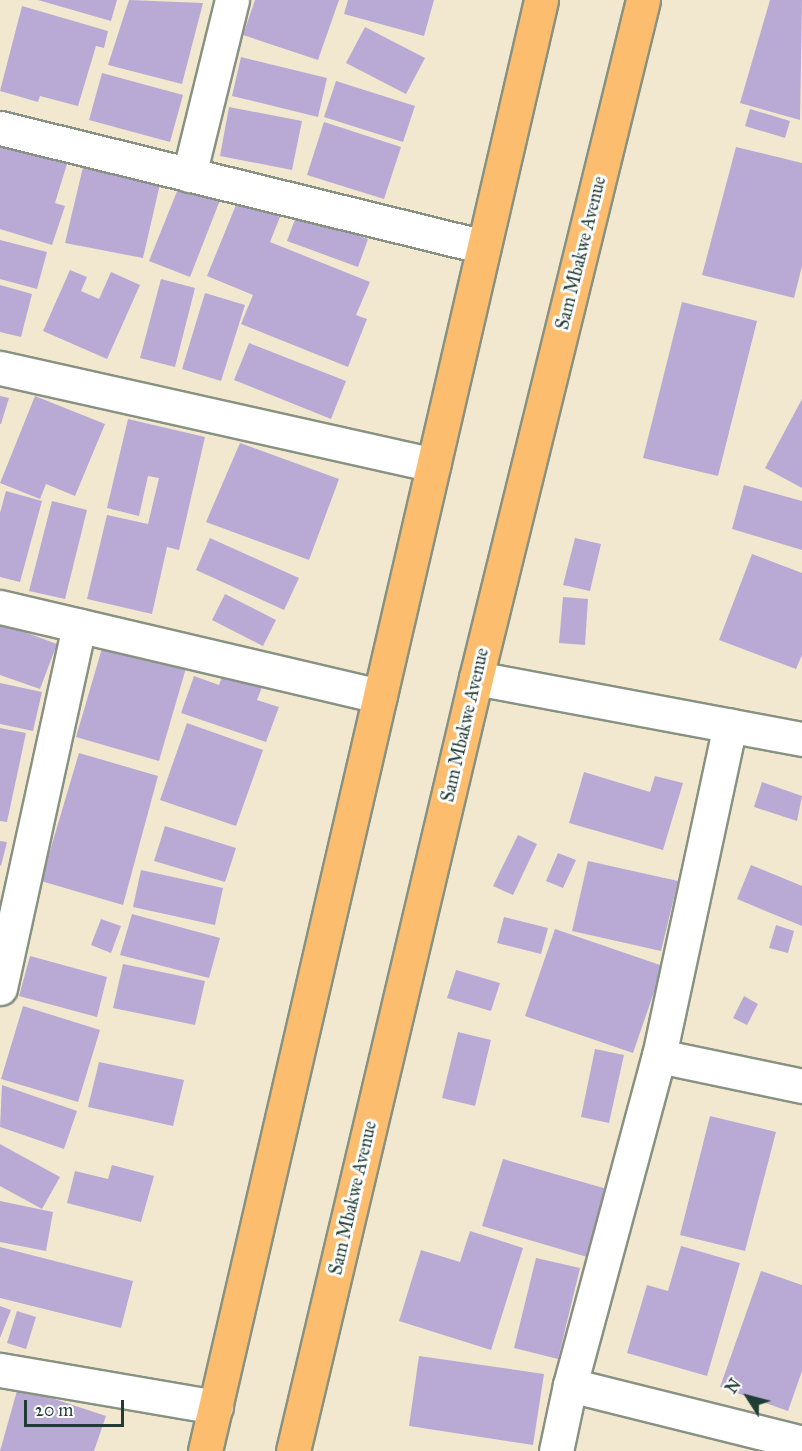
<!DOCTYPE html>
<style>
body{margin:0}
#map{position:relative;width:802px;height:1451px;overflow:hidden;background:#f2e8cf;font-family:"IM FELL Great Primer",serif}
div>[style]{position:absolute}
.building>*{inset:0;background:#b9aad5}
.roads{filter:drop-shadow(2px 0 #889282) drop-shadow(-2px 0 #889282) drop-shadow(0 2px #889282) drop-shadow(0 -2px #889282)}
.minor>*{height:33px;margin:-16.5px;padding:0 16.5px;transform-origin:16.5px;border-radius:16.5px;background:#fff}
.major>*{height:33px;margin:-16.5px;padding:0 16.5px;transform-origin:16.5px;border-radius:16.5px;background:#fcbd6f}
span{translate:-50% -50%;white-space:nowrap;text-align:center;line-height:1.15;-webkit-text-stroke:6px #fff;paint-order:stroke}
.street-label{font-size:18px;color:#1f3d34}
.north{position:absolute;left:718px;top:1367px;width:60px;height:60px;-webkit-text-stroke:4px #fff;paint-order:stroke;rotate:306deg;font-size:16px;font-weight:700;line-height:24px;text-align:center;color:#1f3d34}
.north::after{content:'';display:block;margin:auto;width:21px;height:27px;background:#1f3d34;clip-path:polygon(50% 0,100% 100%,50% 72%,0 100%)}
.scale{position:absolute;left:24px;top:1400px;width:100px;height:27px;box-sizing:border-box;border:3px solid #1f3d34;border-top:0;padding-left:8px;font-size:18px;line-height:21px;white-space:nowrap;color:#1f3d34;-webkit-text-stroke:4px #fff;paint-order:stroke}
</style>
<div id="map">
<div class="building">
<i style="clip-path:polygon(38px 0,117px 0,111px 21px)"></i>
<i style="clip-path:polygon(129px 0,203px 3px,182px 84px,108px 65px)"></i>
<i style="clip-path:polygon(255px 0,339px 0,318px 60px,243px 35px)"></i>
<i style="clip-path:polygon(348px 0,434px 0,424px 36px,344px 14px)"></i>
<i style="clip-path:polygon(770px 0,802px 0,800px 120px,740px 103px)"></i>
<i style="clip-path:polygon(22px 6px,108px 31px,104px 48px,96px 46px,78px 106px,40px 96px,38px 102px,0 91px)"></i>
<i style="clip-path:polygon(365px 27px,425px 58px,406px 94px,346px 63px)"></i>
<i style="clip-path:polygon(241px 57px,327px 78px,318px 117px,232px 96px)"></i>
<i style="clip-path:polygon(102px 73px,183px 95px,170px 142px,89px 120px)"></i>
<i style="clip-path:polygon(336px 81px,415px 106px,403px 142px,324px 117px)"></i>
<i style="clip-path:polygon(229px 107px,302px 121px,292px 170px,220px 156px)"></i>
<i style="clip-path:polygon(750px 109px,790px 121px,785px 138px,745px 126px)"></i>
<i style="clip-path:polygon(324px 122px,401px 147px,384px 199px,307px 175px)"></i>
<i style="clip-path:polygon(0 144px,67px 164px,55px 203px,65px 206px,52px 245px,0 229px)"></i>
<i style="clip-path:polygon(736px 147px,802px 163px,802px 266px,794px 298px,702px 275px)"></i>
<i style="clip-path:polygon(83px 167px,160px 184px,143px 258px,65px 243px)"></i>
<i style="clip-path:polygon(182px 179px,222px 195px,190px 277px,149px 261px)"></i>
<i style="clip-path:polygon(238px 200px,280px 217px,270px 242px,370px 282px,356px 315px,367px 319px,348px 367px,241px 324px,253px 295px,207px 276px)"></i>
<i style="clip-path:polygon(297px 214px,368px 239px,358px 267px,287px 241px)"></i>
<i style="clip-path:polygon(0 240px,47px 252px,37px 289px,0 279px)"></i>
<i style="clip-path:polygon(70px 270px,87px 277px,81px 291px,99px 299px,111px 272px,140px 285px,107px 359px,43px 331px)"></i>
<i style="clip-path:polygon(161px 279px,195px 288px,175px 367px,140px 358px)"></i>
<i style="clip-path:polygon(0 285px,32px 294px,21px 337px,0 332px)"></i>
<i style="clip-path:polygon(205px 293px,245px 305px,221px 381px,182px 369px)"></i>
<i style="clip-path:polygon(682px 302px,757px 321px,718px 476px,643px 458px)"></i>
<i style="clip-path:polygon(249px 343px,346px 381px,331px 419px,234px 380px)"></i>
<i style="clip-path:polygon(0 396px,9px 398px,1px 424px,0 424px)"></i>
<i style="clip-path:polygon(35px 396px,105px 424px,75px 496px,46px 484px,40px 499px,0 483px)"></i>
<i style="clip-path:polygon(802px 399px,802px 488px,765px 468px)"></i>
<i style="clip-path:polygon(128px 419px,205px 437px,179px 550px,167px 547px,152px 614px,87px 599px,107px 515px,148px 524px,159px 478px,148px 476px,139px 516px,107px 508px)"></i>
<i style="clip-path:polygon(240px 443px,339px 479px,309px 560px,206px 522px)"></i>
<i style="clip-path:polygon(744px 485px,802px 501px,802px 550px,732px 529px)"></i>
<i style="clip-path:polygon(6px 491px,42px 501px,20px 582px,0 577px,0 513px)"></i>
<i style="clip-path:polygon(52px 501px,87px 510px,65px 599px,29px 591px)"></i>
<i style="clip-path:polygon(210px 538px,299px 578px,284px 610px,196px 570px)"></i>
<i style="clip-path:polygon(575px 538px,601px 544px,590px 591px,563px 585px)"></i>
<i style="clip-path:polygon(752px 554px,802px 573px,802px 655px,796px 669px,719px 640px)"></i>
<i style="clip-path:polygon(225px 594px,276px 620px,263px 646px,212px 620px)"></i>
<i style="clip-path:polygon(563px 597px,588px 599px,585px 645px,559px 643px)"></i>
<i style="clip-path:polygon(0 623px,57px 644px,40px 689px,0 675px)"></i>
<i style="clip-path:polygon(103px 645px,186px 668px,159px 761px,76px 737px)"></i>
<i style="clip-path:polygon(226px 665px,265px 679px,257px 700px,279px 707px,266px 742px,181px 713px,194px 676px,219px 685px)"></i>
<i style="clip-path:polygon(0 683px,42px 692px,33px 731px,0 724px)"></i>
<i style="clip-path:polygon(187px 723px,263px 750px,236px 826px,160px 800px)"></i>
<i style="clip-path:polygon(0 728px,26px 733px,7px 822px,0 821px)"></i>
<i style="clip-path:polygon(79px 753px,158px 776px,123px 905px,41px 881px)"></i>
<i style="clip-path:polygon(584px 772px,650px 792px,655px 776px,683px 783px,663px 850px,569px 823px)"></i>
<i style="clip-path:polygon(762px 782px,802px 796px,797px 821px,754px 807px)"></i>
<i style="clip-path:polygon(165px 826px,236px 848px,225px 882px,154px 861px)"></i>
<i style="clip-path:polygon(518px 835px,537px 844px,513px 895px,493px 886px)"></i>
<i style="clip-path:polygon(0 841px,7px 842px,1px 866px,0 865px)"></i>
<i style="clip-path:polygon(558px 853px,576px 860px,563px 888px,546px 881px)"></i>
<i style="clip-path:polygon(588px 861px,678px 881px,661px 951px,572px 931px)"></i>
<i style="clip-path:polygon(751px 865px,802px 886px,802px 926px,737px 899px)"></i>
<i style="clip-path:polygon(141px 870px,223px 888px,215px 925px,133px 907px)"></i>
<i style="clip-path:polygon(132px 914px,220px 938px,209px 978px,120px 955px)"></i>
<i style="clip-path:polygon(504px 917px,548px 928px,541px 954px,497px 943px)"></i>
<i style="clip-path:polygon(101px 919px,121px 926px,111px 953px,91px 945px)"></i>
<i style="clip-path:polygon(776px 925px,794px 931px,788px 953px,769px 948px)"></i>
<i style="clip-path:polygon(555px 929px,663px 966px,633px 1053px,525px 1016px)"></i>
<i style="clip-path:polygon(30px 956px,107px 977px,97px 1017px,19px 996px)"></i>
<i style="clip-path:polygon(123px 964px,205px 981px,195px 1025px,113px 1008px)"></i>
<i style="clip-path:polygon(456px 970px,500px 983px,491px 1011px,447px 998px)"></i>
<i style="clip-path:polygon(744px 996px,758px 1004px,747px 1025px,733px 1018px)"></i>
<i style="clip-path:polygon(23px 1006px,100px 1030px,78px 1102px,1px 1079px)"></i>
<i style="clip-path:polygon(458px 1032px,491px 1040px,475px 1106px,442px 1098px)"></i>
<i style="clip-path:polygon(595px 1049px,624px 1055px,609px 1123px,581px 1117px)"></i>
<i style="clip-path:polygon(99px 1062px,184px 1080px,173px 1126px,88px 1107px)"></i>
<i style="clip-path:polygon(2px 1085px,77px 1111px,64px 1149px,0 1127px)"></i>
<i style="clip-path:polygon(710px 1116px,776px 1132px,745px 1251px,680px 1235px)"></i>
<i style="clip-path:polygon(0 1144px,60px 1177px,42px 1209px,0 1186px)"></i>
<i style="clip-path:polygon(503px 1159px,607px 1189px,587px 1257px,482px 1226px)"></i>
<i style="clip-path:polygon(112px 1165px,154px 1176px,141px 1222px,67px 1203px,75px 1171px,108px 1179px)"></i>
<i style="clip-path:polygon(0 1201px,53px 1212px,46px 1251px,0 1242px)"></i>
<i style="clip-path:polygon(470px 1231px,523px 1248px,491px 1350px,399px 1321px,421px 1250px,460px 1262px)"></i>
<i style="clip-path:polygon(681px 1246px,740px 1263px,707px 1376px,627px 1353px,647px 1285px,668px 1291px)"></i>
<i style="clip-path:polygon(0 1247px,133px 1281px,121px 1328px,0 1298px)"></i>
<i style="clip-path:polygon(536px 1258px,580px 1268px,558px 1359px,514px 1348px)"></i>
<i style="clip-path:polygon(761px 1271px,802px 1285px,802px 1371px,788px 1411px,720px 1387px)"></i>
<i style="clip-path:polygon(0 1306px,11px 1310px,0 1338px)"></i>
<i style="clip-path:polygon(17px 1311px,36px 1317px,26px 1349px,7px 1343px)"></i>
<i style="clip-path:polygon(419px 1356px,544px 1374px,533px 1445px,409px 1426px)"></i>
<i style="clip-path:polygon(18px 1387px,106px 1416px,94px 1451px,0 1451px)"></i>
</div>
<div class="roads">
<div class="minor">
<i style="left:0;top:128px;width:498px;rotate:13.8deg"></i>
<i style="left:189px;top:175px;width:180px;rotate:-76.2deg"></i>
<i style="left:0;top:368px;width:444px;rotate:12.6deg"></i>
<i style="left:0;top:607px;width:390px;rotate:13.2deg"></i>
<i style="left:476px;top:678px;width:332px;rotate:10.6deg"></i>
<i style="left:0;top:988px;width:371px;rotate:-77.7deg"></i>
<i style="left:659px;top:1056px;width:146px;rotate:11.8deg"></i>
<i style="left:0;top:1370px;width:219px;rotate:9.7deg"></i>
<i style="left:570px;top:1385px;width:239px;rotate:14deg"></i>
<i style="left:556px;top:1451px;width:67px;rotate:-78deg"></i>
<i style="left:570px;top:1385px;width:341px;rotate:-74.9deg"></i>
<i style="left:659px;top:1056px;width:338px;rotate:-77.9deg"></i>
</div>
<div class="major">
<i style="left:205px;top:1451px;width:1489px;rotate:-76.96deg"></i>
<i style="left:293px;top:1451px;width:794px;rotate:-76.68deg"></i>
<i style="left:476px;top:678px;width:698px;rotate:-76.16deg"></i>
</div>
</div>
<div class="street-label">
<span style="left:581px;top:253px;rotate:-76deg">Sam Mbakwe Avenue</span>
<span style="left:465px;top:725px;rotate:-77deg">Sam Mbakwe Avenue</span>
<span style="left:353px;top:1198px;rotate:-77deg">Sam Mbakwe Avenue</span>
</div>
<div class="north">N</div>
<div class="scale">20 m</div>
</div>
